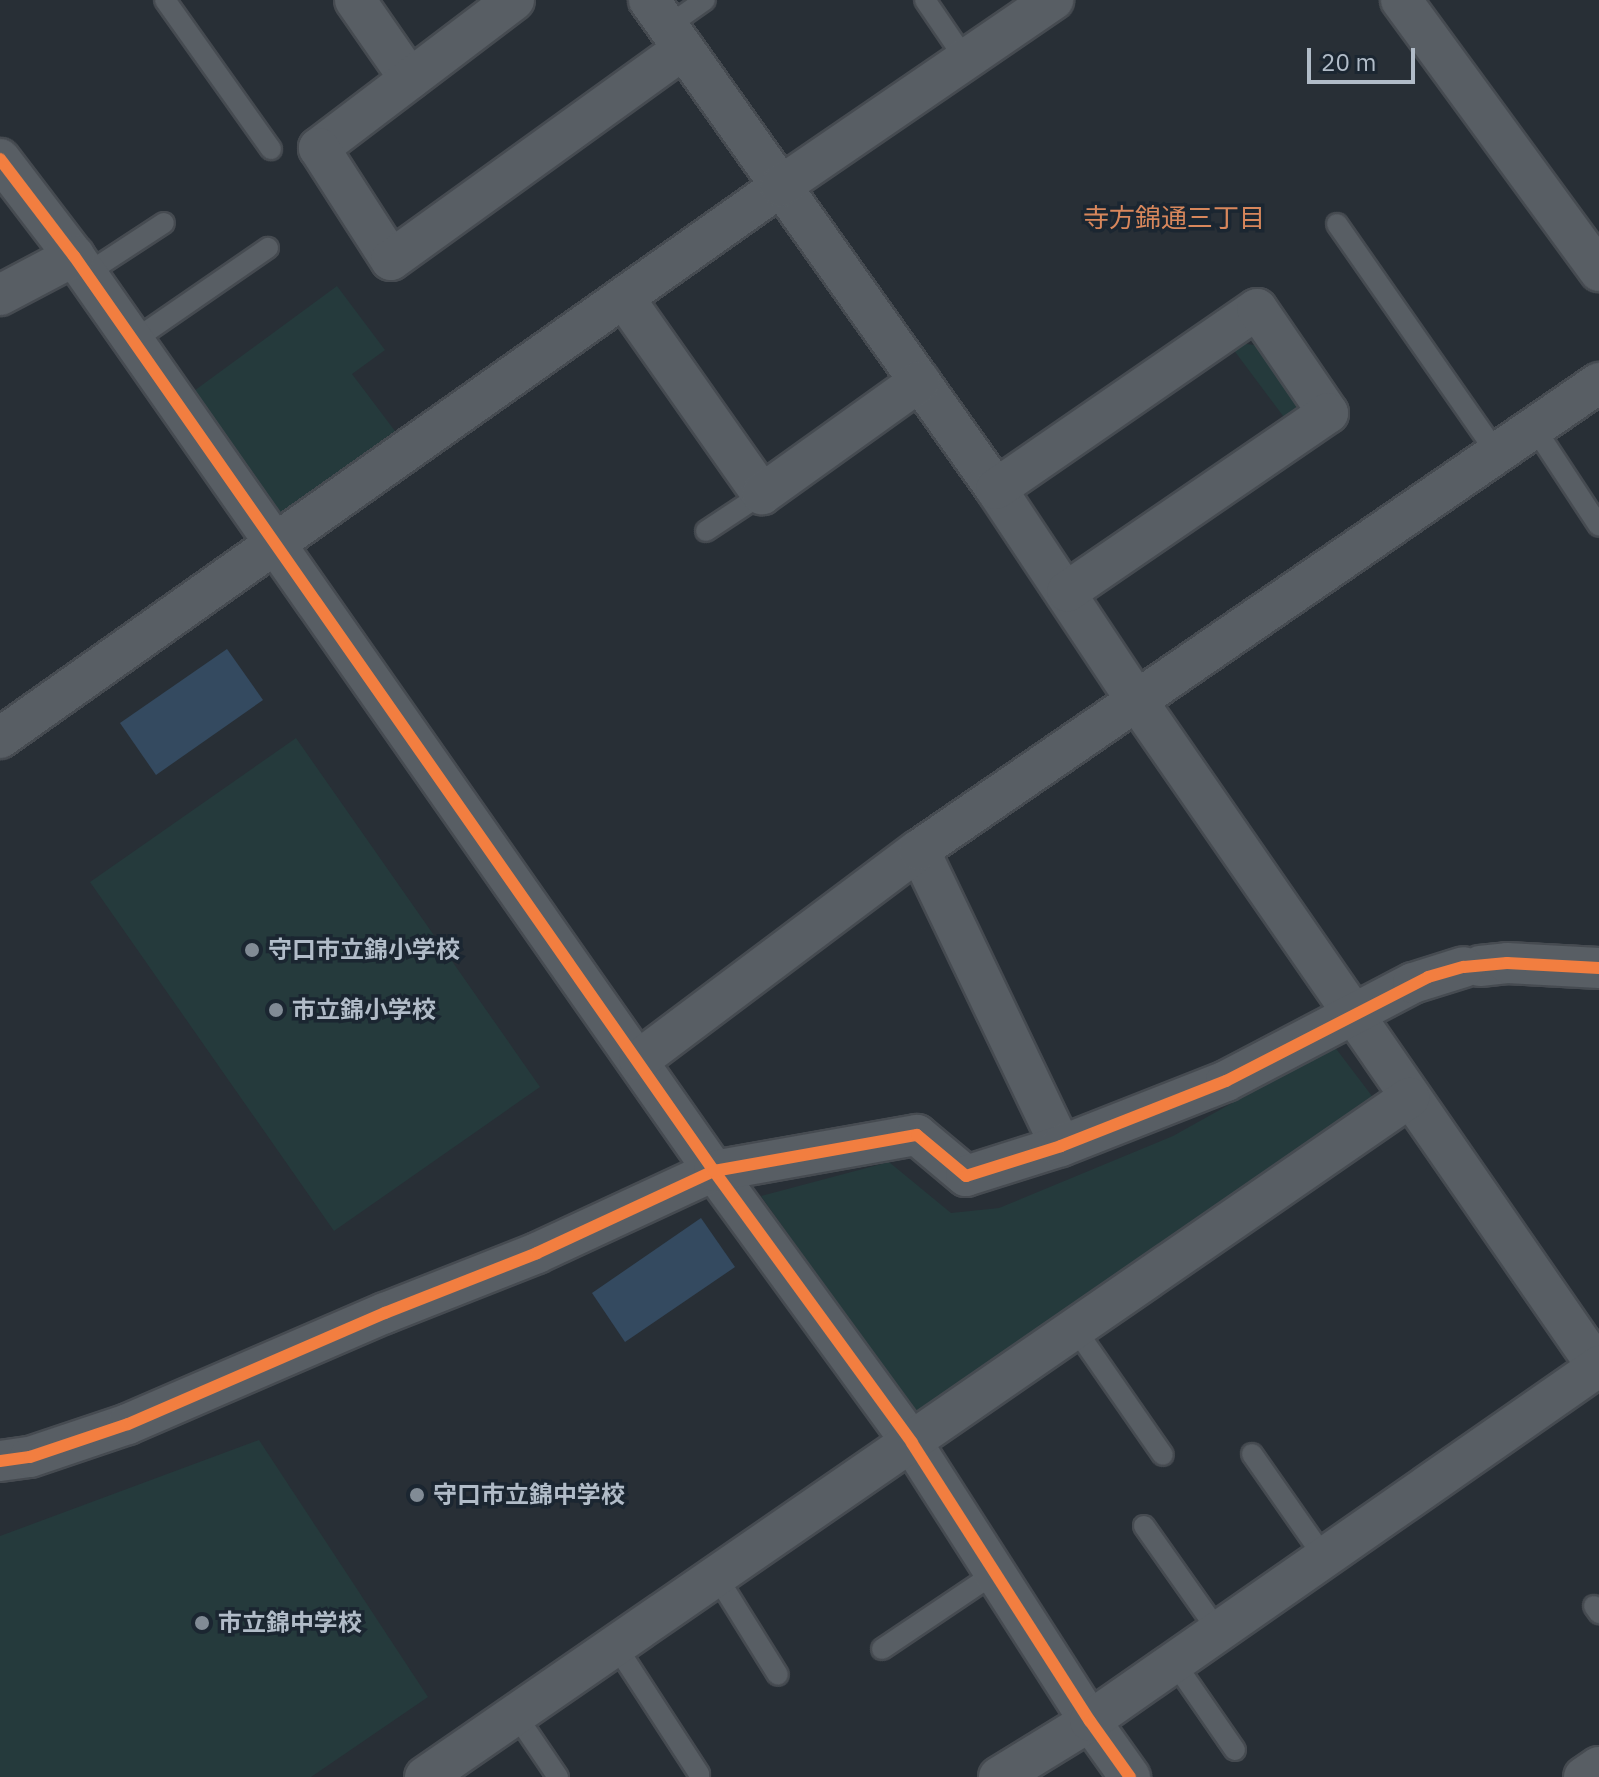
<!DOCTYPE html>
<meta charset="utf-8">
<style>
body{margin:0}
#map{position:relative;width:1599px;height:1777px;overflow:hidden;background:#282f36;font-family:"IBM Plex Sans","Noto Sans JP",sans-serif}
div>[style]{position:absolute}
.green>*{inset:0;background:#253a3c}
.water>*{inset:0;background:#344a60}
.roads{filter:drop-shadow(2px 0 #464b51) drop-shadow(-2px 0 #464b51) drop-shadow(0 2px #464b51) drop-shadow(0 -2px #464b51)}
.service>*{height:20px;margin:-10px;padding:0 10px;transform-origin:10px;border-radius:10px;background:#585e64}
.minor>*{height:40px;margin:-20px;padding:0 20px;transform-origin:20px;border-radius:20px;background:#585e64}
.cycleway>*{height:12px;margin:-6px;padding:0 6px;transform-origin:6px;border-radius:6px;background:#f27e40}
.dots>*{width:22px;height:22px;translate:-50% -50%;box-sizing:border-box;border:4px solid #1b2631;border-radius:50%}
span{translate:-50% -50%;white-space:nowrap;text-align:center;line-height:1.15;-webkit-text-stroke:7px #1b2631;paint-order:stroke}
.poi-label{font-size:24px;color:#b1bcc8;font-weight:700}
.left{translate:0 -50%;text-align:left}
.neighbourhood-label{font-size:26px;color:#d8875c}
.scale{position:absolute;left:1307px;top:48px;width:108px;height:36px;box-sizing:border-box;border:4px solid #b1bcc8;border-top:0;padding-left:10px;font-size:24px;line-height:28px;white-space:nowrap;color:#b1bcc8;-webkit-text-stroke:6px #1b2631;paint-order:stroke}
</style>
<div id="map">
<div class="green">
<i style="clip-path:polygon(337px 286px,385px 350px,352px 374px,395px 431px,272px 521px,183px 399px)"></i>
<i style="clip-path:polygon(1240px 343px,1261px 346px,1299px 395px,1298px 417px,1289px 424px,1233px 349px)"></i>
<i style="clip-path:polygon(296px 738px,540px 1087px,334px 1231px,90px 882px)"></i>
<i style="clip-path:polygon(1334px 1046px,1375px 1100px,1078px 1309px,915px 1412px,761px 1196px,889px 1162px,951px 1213px,999px 1208px,1173px 1136px)"></i>
<i style="clip-path:polygon(259px 1440px,428px 1697px,311px 1777px,0 1777px,0 1536px)"></i>
</div>
<div class="water">
<i style="clip-path:polygon(227px 649px,263px 700px,156px 775px,120px 723px)"></i>
<i style="clip-path:polygon(701px 1218px,735px 1267px,625px 1342px,592px 1293px)"></i>
</div>
<div class="roads">
<div class="service">
<i style="left:165px;top:0;width:183px;rotate:54.6deg"></i>
<i style="left:925px;top:0;width:73px;rotate:55.7deg"></i>
<i style="left:668px;top:26px;width:45px;rotate:-35.1deg"></i>
<i style="left:1337px;top:224px;width:278px;rotate:55.1deg"></i>
<i style="left:86px;top:274px;width:93px;rotate:-33.2deg"></i>
<i style="left:133px;top:341px;width:164px;rotate:-34.6deg"></i>
<i style="left:1534px;top:427px;width:118px;rotate:56.7deg"></i>
<i style="left:706px;top:531px;width:67px;rotate:-33.5deg"></i>
<i style="left:1076px;top:1330px;width:152px;rotate:55.2deg"></i>
<i style="left:1252px;top:1454px;width:126px;rotate:55deg"></i>
<i style="left:1144px;top:1526px;width:128px;rotate:54.8deg"></i>
<i style="left:717px;top:1577px;width:115px;rotate:58.1deg"></i>
<i style="left:1594px;top:1606px;width:9px;rotate:54deg"></i>
<i style="left:616px;top:1646px;width:153px;rotate:57deg"></i>
<i style="left:882px;top:1649px;width:136px;rotate:-33.9deg"></i>
<i style="left:1174px;top:1662px;width:107px;rotate:55.3deg"></i>
<i style="left:516px;top:1715px;width:75px;rotate:55.9deg"></i>
</div>
<div class="minor">
<i style="left:355px;top:0;width:96px;rotate:55.2deg"></i>
<i style="left:514px;top:0;width:245px;rotate:142.8deg"></i>
<i style="left:319px;top:148px;width:133px;rotate:57.3deg"></i>
<i style="left:391px;top:260px;width:361px;rotate:-35.8deg"></i>
<i style="left:649px;top:0;width:600px;rotate:54.64deg"></i>
<i style="left:996px;top:489px;width:255px;rotate:56.4deg"></i>
<i style="left:1137px;top:701px;width:812px;rotate:55.33deg"></i>
<i style="left:1401px;top:0;width:336px;rotate:53.8deg"></i>
<i style="left:0;top:159px;width:122px;rotate:52.7deg"></i>
<i style="left:74px;top:256px;width:1117px;rotate:55.03deg"></i>
<i style="left:714px;top:1171px;width:336px;rotate:53.9deg"></i>
<i style="left:912px;top:1443px;width:330px;rotate:57.4deg"></i>
<i style="left:1090px;top:1721px;width:69px;rotate:54.5deg"></i>
<i style="left:0;top:295px;width:84px;rotate:-27.8deg"></i>
<i style="left:624px;top:298px;width:240px;rotate:54.9deg"></i>
<i style="left:762px;top:494px;width:194px;rotate:-35.6deg"></i>
<i style="left:996px;top:489px;width:317px;rotate:-34.6deg"></i>
<i style="left:1257px;top:309px;width:126px;rotate:55.7deg"></i>
<i style="left:1328px;top:413px;width:316px;rotate:145.6deg"></i>
<i style="left:0;top:738px;width:956px;rotate:-35.25deg"></i>
<i style="left:781px;top:186px;width:330px;rotate:-34.4deg"></i>
<i style="left:919px;top:850px;width:328px;rotate:64.4deg"></i>
<i style="left:1480px;top:966px;width:27px;rotate:-6deg"></i>
<i style="left:1507px;top:963px;width:92px;rotate:3.1deg"></i>
<i style="left:639px;top:1060px;width:350px;rotate:-36.9deg"></i>
<i style="left:919px;top:850px;width:825px;rotate:-34.48deg"></i>
<i style="left:0;top:1461px;width:30px;rotate:-8deg"></i>
<i style="left:30px;top:1457px;width:103px;rotate:-18.6deg"></i>
<i style="left:128px;top:1424px;width:280px;rotate:-23.4deg"></i>
<i style="left:385px;top:1313px;width:163px;rotate:-21.5deg"></i>
<i style="left:537px;top:1253px;width:195px;rotate:-24.9deg"></i>
<i style="left:714px;top:1171px;width:206px;rotate:-10.1deg"></i>
<i style="left:917px;top:1135px;width:64px;rotate:39.9deg"></i>
<i style="left:966px;top:1176px;width:100px;rotate:-17.5deg"></i>
<i style="left:1061px;top:1146px;width:177px;rotate:-21.5deg"></i>
<i style="left:1226px;top:1081px;width:211px;rotate:-27.7deg"></i>
<i style="left:1413px;top:983px;width:53px;rotate:-17.4deg"></i>
<i style="left:425px;top:1777px;width:1196px;rotate:-34.61deg"></i>
<i style="left:999px;top:1777px;width:107px;rotate:-31.6deg"></i>
<i style="left:1090px;top:1721px;width:621px;rotate:-34.89deg"></i>
<i style="left:1584px;top:1777px;width:18px;rotate:-34deg"></i>
</div>
</div>
<div class="cycleway">
<i style="left:0;top:159px;width:122px;rotate:52.7deg"></i>
<i style="left:74px;top:256px;width:1117px;rotate:55.03deg"></i>
<i style="left:714px;top:1171px;width:336px;rotate:53.9deg"></i>
<i style="left:912px;top:1443px;width:330px;rotate:57.4deg"></i>
<i style="left:1090px;top:1721px;width:69px;rotate:54.5deg"></i>
<i style="left:0;top:1461px;width:30px;rotate:-8deg"></i>
<i style="left:30px;top:1457px;width:103px;rotate:-18.6deg"></i>
<i style="left:128px;top:1424px;width:280px;rotate:-23.4deg"></i>
<i style="left:385px;top:1313px;width:163px;rotate:-21.5deg"></i>
<i style="left:537px;top:1253px;width:195px;rotate:-24.9deg"></i>
<i style="left:714px;top:1171px;width:206px;rotate:-10.1deg"></i>
<i style="left:917px;top:1135px;width:64px;rotate:39.9deg"></i>
<i style="left:966px;top:1176px;width:100px;rotate:-17.5deg"></i>
<i style="left:1061px;top:1146px;width:177px;rotate:-21.5deg"></i>
<i style="left:1226px;top:1081px;width:227px;rotate:-27.2deg"></i>
<i style="left:1428px;top:977px;width:37px;rotate:-16deg"></i>
<i style="left:1464px;top:967px;width:43px;rotate:-5.3deg"></i>
<i style="left:1507px;top:963px;width:92px;rotate:3.1deg"></i>
</div>
<div class="dots">
<i style="left:252px;top:950px;background:#818b95"></i>
<i style="left:276px;top:1010px;background:#818b95"></i>
<i style="left:417px;top:1495px;background:#818b95"></i>
<i style="left:202px;top:1623px;background:#818b95"></i>
</div>
<div class="poi-label">
<span class="left" style="left:268px;top:950px">守口市立錦小学校</span>
<span class="left" style="left:292px;top:1010px">市立錦小学校</span>
<span class="left" style="left:433px;top:1495px">守口市立錦中学校</span>
<span class="left" style="left:218px;top:1623px">市立錦中学校</span>
</div>
<div class="neighbourhood-label">
<span style="left:1174px;top:218px">寺方錦通三丁目</span>
</div>
<div class="scale">20 m</div>
</div>
